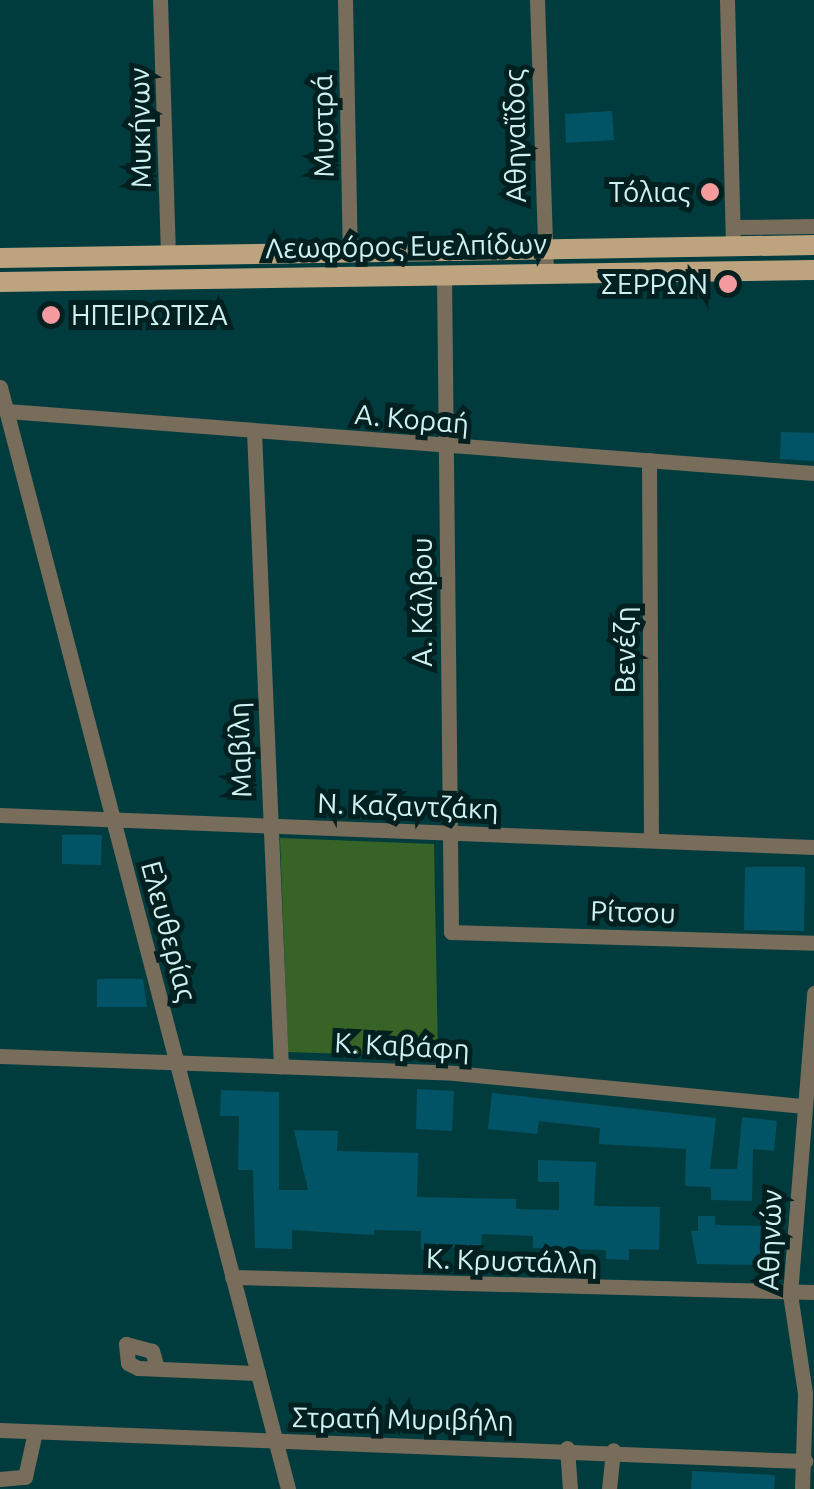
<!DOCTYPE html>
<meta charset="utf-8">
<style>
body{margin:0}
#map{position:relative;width:814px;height:1489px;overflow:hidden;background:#003c3e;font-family:Ubuntu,sans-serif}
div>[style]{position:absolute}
.green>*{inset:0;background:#376426}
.building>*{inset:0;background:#005466}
.minor>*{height:15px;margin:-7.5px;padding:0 7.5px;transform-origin:7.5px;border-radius:7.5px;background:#786c5a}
.major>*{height:20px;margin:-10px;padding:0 10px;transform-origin:10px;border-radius:10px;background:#bda47e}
.dots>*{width:28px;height:28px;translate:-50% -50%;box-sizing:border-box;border:5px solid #032021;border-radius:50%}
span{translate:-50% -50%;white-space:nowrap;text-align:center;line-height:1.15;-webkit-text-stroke:10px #032021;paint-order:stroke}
.street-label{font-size:28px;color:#d0f1f2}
.poi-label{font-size:28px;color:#d0f1f2}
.right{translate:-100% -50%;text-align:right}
.left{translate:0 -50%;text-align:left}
</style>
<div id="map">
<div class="green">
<i style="clip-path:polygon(280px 838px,434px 844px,438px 1057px,288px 1052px)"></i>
</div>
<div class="building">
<i style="clip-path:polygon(612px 111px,614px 140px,566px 143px,565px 114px)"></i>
<i style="clip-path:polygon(781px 432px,814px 433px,814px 461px,780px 459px)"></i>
<i style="clip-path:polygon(62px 835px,102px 835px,101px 865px,62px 864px)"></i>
<i style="clip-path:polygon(745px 867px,805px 867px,804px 931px,744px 930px)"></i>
<i style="clip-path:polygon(97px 979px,143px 979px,147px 1007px,97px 1007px)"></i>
<i style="clip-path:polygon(417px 1089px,454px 1091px,452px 1131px,416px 1129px)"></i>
<i style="clip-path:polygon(221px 1090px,279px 1092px,279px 1190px,308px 1190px,294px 1130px,338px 1131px,337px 1151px,418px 1153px,417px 1197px,516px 1199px,516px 1209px,559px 1210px,559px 1182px,538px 1182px,538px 1160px,596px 1162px,594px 1206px,660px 1207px,659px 1250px,629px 1249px,629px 1260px,606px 1259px,606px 1250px,533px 1248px,533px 1236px,482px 1234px,481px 1245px,421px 1250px,421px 1231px,374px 1230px,374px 1235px,292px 1230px,292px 1249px,255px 1248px,253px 1170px,238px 1170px,239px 1116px,220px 1116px)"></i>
<i style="clip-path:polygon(492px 1093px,716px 1118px,710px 1169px,737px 1169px,742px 1117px,777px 1121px,774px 1151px,753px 1149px,752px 1201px,711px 1200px,711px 1187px,685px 1186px,686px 1149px,599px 1144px,600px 1128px,539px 1121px,537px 1134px,488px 1129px)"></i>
<i style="clip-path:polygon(698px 1216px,715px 1216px,715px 1225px,766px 1226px,765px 1265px,697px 1264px,691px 1231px,698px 1231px)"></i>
<i style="clip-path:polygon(692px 1471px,775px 1475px,774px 1489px,691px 1489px)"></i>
</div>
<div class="minor">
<i style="left:160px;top:0;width:255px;rotate:88.2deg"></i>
<i style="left:345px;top:0;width:251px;rotate:88.9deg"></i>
<i style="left:537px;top:0;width:271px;rotate:88.1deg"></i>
<i style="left:727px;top:0;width:246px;rotate:88.6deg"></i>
<i style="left:734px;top:227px;width:80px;rotate:-0.7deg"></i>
<i style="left:444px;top:273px;width:659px;rotate:89.39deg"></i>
<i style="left:451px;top:932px;width:363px;rotate:1.7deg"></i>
<i style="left:0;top:387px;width:1139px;rotate:75.35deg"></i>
<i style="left:7px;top:411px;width:809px;rotate:4.39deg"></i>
<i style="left:254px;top:431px;width:636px;rotate:87.57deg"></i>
<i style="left:649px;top:460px;width:379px;rotate:89.7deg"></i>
<i style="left:0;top:815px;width:815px;rotate:2.25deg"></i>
<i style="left:0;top:1056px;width:454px;rotate:2.1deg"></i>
<i style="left:454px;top:1073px;width:349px;rotate:5.4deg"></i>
<i style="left:232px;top:1277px;width:582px;rotate:1.48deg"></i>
<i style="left:157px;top:1368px;width:18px;rotate:-106deg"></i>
<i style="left:152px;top:1351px;width:27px;rotate:-165deg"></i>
<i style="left:126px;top:1344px;width:19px;rotate:84deg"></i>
<i style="left:128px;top:1363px;width:11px;rotate:27deg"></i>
<i style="left:138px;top:1368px;width:120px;rotate:2.4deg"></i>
<i style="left:0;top:1430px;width:806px;rotate:2.21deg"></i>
<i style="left:567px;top:1448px;width:41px;rotate:85.8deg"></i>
<i style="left:0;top:1479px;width:25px;rotate:-5deg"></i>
<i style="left:25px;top:1477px;width:46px;rotate:-77.5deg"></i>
<i style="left:609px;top:1489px;width:39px;rotate:-84deg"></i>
<i style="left:802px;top:1489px;width:96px;rotate:-88.2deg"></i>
<i style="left:805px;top:1393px;width:100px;rotate:-98.6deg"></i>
<i style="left:790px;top:1294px;width:302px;rotate:-85.4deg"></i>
</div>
<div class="major">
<i style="left:0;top:258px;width:814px;rotate:-0.91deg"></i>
<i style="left:0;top:282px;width:814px;rotate:-0.84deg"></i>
</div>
<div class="dots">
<i style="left:710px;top:192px;background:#f59b9d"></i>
<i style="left:728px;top:284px;background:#f59b9d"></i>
<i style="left:51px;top:315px;background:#f59b9d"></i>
</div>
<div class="street-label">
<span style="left:323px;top:126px;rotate:-91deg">Μυστρά</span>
<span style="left:140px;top:128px;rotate:-91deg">Μυκήνων</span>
<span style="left:515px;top:136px;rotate:-91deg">Αθηναΐδος</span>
<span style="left:406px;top:246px;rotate:-1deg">Λεωφόρος Ευελπίδων</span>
<span style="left:412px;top:419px;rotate:5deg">Α. Κοραή</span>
<span style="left:422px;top:602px;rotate:-90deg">A. Κάλβου</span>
<span style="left:625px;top:650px;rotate:-90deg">Βενέζη</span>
<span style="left:240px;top:750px;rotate:-92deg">Μαβίλη</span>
<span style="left:408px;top:806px;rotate:2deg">Ν. Καζαντζάκη</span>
<span style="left:633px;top:912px;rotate:2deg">Ρίτσου</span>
<span style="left:169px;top:931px;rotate:75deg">Ελευθερίας</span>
<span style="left:402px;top:1046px;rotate:3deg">Κ. Καβάφη</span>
<span style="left:770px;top:1240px;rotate:-88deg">Αθηνών</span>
<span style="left:512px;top:1261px;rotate:2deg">Κ. Κρυστάλλη</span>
<span style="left:403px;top:1419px;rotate:1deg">Στρατή Μυριβήλη</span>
</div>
<div class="poi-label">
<span class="right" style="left:690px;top:192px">Τόλιας</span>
<span class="right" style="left:708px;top:284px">ΣΕΡΡΩΝ</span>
<span class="left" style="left:71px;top:315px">ΗΠΕΙΡΩΤΙΣΑ</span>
</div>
</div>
